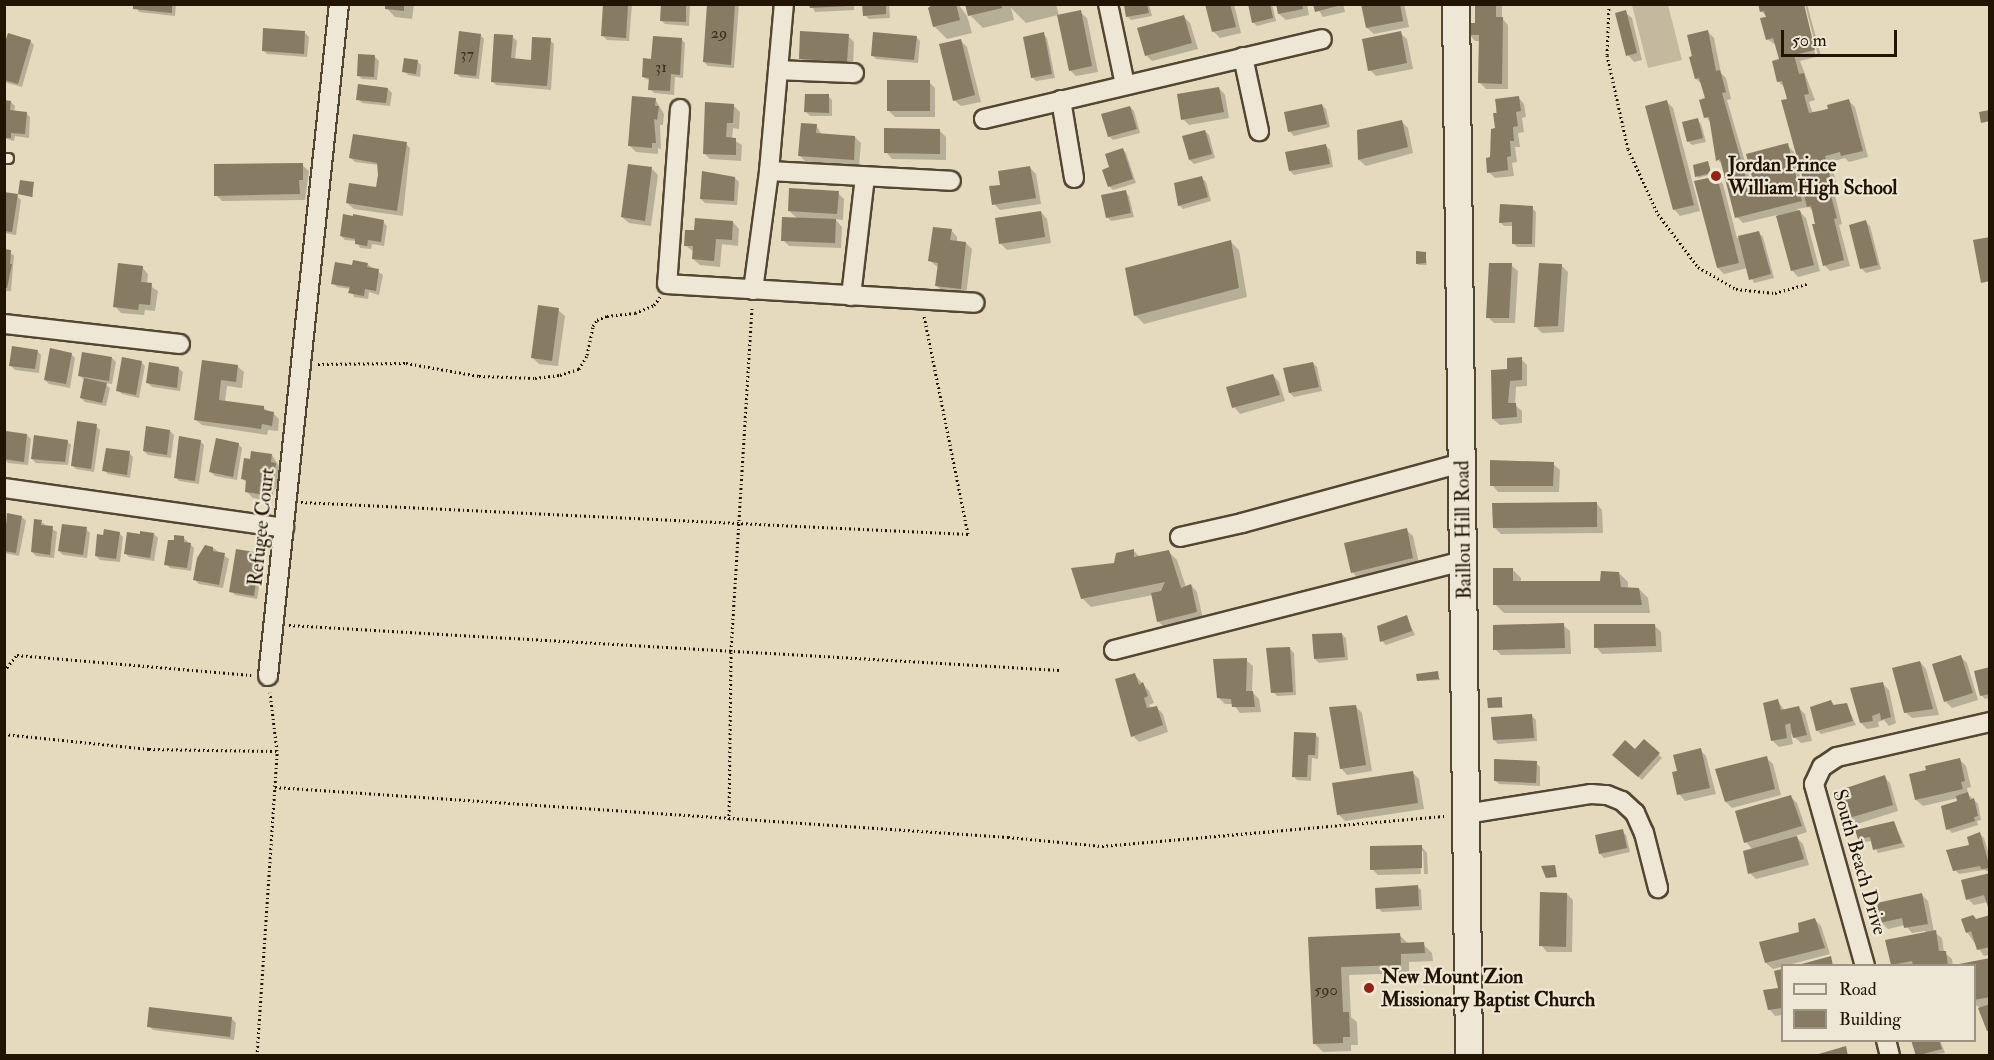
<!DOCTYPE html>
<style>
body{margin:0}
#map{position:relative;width:1994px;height:1060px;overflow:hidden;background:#e5dabe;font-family:"IM FELL Double Pica",serif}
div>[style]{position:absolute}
.green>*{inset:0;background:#c4b89e}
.shadow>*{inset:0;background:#0003}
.building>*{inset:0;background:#877b64}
.path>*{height:3px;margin-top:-1.5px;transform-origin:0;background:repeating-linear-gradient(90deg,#221403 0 1.5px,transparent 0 4.5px)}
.roads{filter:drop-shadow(2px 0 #534632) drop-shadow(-2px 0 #534632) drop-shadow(0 2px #534632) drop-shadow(0 -2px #534632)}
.service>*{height:9px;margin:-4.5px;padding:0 4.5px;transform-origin:4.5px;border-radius:4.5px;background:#eee7d5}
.minor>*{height:18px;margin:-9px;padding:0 9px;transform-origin:9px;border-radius:9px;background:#eee7d5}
.secondary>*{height:26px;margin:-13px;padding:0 13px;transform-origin:13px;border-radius:13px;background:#eee7d5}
.dots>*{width:16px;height:16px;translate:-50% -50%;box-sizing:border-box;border:3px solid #eee7d5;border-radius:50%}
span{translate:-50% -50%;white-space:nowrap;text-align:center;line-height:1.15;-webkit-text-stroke:4.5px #eee7d5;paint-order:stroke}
.number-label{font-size:16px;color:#3b2e1b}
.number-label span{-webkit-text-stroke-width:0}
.poi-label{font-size:20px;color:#221403;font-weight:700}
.left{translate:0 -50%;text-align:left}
.street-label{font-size:20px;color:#221403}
.frame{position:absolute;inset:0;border:6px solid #221403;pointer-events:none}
.legend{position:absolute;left:1781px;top:964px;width:195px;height:78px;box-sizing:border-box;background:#eee7d5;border:2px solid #9c9381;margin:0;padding:8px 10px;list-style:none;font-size:18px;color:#221403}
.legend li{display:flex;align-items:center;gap:12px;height:30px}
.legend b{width:30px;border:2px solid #9c9381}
.scale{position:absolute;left:1781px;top:30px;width:116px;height:27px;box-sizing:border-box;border:3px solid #221403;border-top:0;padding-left:8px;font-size:18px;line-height:21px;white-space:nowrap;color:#221403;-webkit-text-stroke:4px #eee7d5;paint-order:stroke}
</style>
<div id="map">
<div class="green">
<i style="clip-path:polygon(1632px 5px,1668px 5px,1682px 60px,1648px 68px)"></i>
</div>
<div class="shadow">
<i style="clip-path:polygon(135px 4px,176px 4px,175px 16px,139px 12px)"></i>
<i style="clip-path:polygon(383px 4px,414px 4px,412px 19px,395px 17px)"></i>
<i style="clip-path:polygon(605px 4px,632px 4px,629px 41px,607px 40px,603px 36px)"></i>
<i style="clip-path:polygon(662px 4px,690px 4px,689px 26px,665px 24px,661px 20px)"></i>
<i style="clip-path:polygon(709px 4px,739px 4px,734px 68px,708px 66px,704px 62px)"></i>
<i style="clip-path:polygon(811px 4px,854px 4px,854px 10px,815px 12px)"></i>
<i style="clip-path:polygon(864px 4px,889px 4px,890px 18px,869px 19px,865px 15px)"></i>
<i style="clip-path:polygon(935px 4px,958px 4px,967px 16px,972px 33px,947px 39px,934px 26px)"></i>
<i style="clip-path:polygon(967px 4px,1056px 4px,1059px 16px,1080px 12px,1087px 18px,1098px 72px,1076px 76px,1070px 70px,1058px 15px,1026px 23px,1011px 8px,1014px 20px,983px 28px,970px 15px)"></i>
<i style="clip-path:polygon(1125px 4px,1149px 4px,1152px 16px,1131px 20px,1127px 16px)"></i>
<i style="clip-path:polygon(1207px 4px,1234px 4px,1241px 33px,1220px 38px,1213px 31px)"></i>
<i style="clip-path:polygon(1249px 4px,1272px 4px,1276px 21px,1257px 26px,1253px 22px)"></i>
<i style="clip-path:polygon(1277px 4px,1307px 4px,1309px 15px,1286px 20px,1279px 14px)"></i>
<i style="clip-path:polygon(1315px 4px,1343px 4px,1345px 12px,1323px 17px)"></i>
<i style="clip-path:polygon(1362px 4px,1404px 4px,1409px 27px,1374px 34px,1367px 28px)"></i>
<i style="clip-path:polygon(1477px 4px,1502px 4px,1502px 18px,1508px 25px,1508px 89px,1486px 89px,1480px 83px,1480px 41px,1475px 41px,1469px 34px,1477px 25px)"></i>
<i style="clip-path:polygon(1802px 4px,1816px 57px,1800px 61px,1815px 100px,1809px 102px,1813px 114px,1849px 101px,1855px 107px,1868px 157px,1849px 162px,1845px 158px,1831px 162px,1836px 183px,1832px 184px,1842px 224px,1839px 225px,1850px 266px,1830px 271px,1824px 265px,1817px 225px,1813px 211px,1809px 207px,1797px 209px,1806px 218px,1820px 271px,1798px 277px,1792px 270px,1777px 215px,1743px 223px,1737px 217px,1724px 166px,1718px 160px,1711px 123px,1706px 117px,1706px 99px,1703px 85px,1696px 79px,1688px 36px,1708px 32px,1714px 38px,1721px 73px,1726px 78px,1731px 99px,1727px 100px,1750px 179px,1787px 145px,1794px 152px,1802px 185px,1806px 184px,1786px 89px,1779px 82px,1774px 62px,1781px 60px,1776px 45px,1767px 39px,1768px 18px,1761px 11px)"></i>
<i style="clip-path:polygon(1805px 4px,1807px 4px,1821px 56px,1818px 56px)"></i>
<i style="clip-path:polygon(1625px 12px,1632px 18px,1642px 60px,1634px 62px,1628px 55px)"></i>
<i style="clip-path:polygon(1184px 17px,1190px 23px,1198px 49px,1152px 61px,1146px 55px)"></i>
<i style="clip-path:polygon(305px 33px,309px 37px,307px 57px,267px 54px,263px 50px)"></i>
<i style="clip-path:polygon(1400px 33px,1407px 39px,1413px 69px,1376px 76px,1370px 70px)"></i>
<i style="clip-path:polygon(1043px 34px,1047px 38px,1055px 78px,1036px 81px,1032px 77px)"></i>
<i style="clip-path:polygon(480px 35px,484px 39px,479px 79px,460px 77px,456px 73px)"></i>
<i style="clip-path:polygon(848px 36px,854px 42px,853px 68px,807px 65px,800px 58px)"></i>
<i style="clip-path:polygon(513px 37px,517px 41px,515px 60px,532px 62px,550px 40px,554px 44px,551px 90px,496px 85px,492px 81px)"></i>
<i style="clip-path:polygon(916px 37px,920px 41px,918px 63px,876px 59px,872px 55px)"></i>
<i style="clip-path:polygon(681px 39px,685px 43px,683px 78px,675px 77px,674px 95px,654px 93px,650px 89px,650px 81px,643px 77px,653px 61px)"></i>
<i style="clip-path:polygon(30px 41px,34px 45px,22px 87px,4px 82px,4px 50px)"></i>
<i style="clip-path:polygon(961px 41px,967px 47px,981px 102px,961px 106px,954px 100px)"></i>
<i style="clip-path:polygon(375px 57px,379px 61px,377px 80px,362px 79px,358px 75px)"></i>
<i style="clip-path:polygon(417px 61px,421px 65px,420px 77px,408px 75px,404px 71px)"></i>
<i style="clip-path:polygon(929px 82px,935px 88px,935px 117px,895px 117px,889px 111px)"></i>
<i style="clip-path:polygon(1219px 88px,1225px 95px,1229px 118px,1189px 125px,1183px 119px)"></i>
<i style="clip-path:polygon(388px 89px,392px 93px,390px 106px,362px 103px,358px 99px)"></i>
<i style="clip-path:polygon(828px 96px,832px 100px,832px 116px,810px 116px,806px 112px)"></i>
<i style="clip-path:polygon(1518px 97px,1524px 104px,1526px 117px,1522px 118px,1524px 132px,1518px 133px,1520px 147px,1515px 147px,1517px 162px,1512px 163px,1514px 176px,1495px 178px,1489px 172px,1496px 129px,1496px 100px)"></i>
<i style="clip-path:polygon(655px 99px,664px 114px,663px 125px,660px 125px,661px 149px,658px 148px,658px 154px,636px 152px,630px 146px)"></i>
<i style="clip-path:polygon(11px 102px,15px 106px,14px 112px,26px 113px,30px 117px,29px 138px,15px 136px,14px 141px,4px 138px)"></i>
<i style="clip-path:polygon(1667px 102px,1673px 108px,1700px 211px,1680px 216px,1674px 209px)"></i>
<i style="clip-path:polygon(733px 105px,740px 112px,739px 129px,733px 128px,732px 139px,742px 145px,741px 161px,710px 159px,704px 153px)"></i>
<i style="clip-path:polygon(1322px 105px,1326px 109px,1330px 127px,1294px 136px,1290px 132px)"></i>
<i style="clip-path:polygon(1130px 107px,1134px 111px,1140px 133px,1113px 140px,1109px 136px)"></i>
<i style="clip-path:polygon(1697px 120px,1701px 124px,1706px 142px,1692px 145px,1688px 141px)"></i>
<i style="clip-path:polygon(1402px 122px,1408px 128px,1413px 153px,1366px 166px,1359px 160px)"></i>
<i style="clip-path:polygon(816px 125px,822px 135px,855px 137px,861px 143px,859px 166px,806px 162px,800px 156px)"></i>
<i style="clip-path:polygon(940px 131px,946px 137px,946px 160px,892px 159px,886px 152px)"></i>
<i style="clip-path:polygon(1205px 131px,1209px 135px,1215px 158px,1194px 164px,1190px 160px)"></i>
<i style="clip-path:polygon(406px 144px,410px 148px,403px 216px,354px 209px,347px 203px,377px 189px,379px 165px,355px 162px,351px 158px)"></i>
<i style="clip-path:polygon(1326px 146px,1330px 150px,1333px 167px,1294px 175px,1290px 171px)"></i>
<i style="clip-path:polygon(1122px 149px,1126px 153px,1136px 183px,1113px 190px,1109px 186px,1111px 168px)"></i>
<i style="clip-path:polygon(1708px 163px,1712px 174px,1698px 178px,1697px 176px)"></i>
<i style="clip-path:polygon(302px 165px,309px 171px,305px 200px,222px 201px,216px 195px)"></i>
<i style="clip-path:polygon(1030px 168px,1036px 174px,1041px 204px,1000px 210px,994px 204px,1002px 186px)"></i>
<i style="clip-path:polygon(652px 169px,658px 175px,651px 226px,629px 223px,622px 217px)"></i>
<i style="clip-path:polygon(1717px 177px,1723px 184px,1737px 238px,1759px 233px,1763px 237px,1774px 278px,1754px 283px,1747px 268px,1724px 274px,1718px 268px)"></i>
<i style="clip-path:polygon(735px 178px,739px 182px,737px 205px,705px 203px,701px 199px)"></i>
<i style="clip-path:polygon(1202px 178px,1206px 182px,1211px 201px,1183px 209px,1179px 205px)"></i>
<i style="clip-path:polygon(33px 184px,33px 197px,20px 194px)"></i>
<i style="clip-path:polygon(1125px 192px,1129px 196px,1134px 217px,1111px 221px,1107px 217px)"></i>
<i style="clip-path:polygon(838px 193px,844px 199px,843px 220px,835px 219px,842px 227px,841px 248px,789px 246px,783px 240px,798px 219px,789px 211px)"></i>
<i style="clip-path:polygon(4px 194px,17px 196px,21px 200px,16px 235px,4px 233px)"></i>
<i style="clip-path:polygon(1532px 208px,1536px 212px,1535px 247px,1517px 247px,1513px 243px,1513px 226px,1504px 226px,1500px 222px)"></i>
<i style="clip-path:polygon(1041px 212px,1047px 219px,1051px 243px,1007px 250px,1001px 244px)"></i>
<i style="clip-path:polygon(383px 222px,387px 226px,384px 246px,372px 244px,371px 249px,360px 248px,357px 241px,345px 240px,341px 236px)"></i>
<i style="clip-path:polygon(733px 222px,739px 229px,738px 246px,722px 244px,720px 267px,700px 265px,693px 259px,694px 252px,685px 245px,695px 232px)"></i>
<i style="clip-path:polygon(1866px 222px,1870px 226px,1881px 269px,1866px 273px,1862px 269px)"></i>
<i style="clip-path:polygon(951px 230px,957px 237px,957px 242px,966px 243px,972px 249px,966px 295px,943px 292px,936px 285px,939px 268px,930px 261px)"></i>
<i style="clip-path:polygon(1230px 241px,1239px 250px,1247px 297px,1144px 324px,1135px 315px)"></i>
<i style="clip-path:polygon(4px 251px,14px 255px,11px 291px,4px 291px)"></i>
<i style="clip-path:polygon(1425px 253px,1427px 265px,1419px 265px,1417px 264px)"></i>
<i style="clip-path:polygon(367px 264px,383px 275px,379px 295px,369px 292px,368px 299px,354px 297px,351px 289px,337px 287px,333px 283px,354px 266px)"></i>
<i style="clip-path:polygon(1511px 265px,1518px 271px,1515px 323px,1494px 323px,1488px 317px)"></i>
<i style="clip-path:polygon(1561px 265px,1568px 272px,1564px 332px,1542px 333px,1536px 327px)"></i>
<i style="clip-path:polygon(142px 267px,148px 274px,147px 284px,158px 291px,155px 311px,145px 310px,144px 315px,121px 313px,115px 306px)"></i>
<i style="clip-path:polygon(558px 310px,565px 316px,558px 366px,539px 364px,532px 357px)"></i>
<i style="clip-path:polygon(37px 351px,41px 355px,39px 373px,15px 370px,11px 366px)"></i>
<i style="clip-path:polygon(71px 354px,75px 358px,70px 388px,49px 384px,45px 380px)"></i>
<i style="clip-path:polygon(112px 358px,116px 362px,112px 384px,104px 383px,110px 388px,106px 406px,85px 402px,81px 398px,84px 380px,80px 376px)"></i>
<i style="clip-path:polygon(1521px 359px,1527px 365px,1527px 386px,1516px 387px,1515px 405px,1522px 411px,1522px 423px,1500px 425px,1493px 419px,1509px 371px)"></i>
<i style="clip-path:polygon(203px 361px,237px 366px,244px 372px,242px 388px,227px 386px,225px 402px,263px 408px,273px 413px,279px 419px,278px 431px,268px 430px,267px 435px,202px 425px,195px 419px)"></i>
<i style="clip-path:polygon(141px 362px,145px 366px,139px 398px,122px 394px,118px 390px)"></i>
<i style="clip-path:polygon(1313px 363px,1317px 367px,1322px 391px,1294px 397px,1290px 393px)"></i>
<i style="clip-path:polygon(178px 368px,183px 372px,180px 391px,152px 387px,148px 383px)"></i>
<i style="clip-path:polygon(1273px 375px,1279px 382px,1285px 401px,1240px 414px,1234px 407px)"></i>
<i style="clip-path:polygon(96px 426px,100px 430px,94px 472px,76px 469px,72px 465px)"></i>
<i style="clip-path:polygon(170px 431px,174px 435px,171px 458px,148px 455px,144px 451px)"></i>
<i style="clip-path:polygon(27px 435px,31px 439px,28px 465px,8px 463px,4px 459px)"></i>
<i style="clip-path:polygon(67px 441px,71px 445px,68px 465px,36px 463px,32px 459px)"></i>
<i style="clip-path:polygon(200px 441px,204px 445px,199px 484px,179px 481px,175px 477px)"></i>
<i style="clip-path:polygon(238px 444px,242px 448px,237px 480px,215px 476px,211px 472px)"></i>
<i style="clip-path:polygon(129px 453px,133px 457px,130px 478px,108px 474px,104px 470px)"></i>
<i style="clip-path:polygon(272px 455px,282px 471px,279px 489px,274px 489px,272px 501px,253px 498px,246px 491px,247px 483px,242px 478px,251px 461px)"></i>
<i style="clip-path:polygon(1553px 464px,1560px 470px,1559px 492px,1498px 492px,1492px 485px)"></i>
<i style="clip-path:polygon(1596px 503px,1602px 510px,1603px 533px,1501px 534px,1495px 528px)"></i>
<i style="clip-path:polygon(22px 517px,26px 521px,19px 556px,4px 553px,4px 527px)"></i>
<i style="clip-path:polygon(41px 522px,57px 532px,54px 558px,36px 556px,32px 552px)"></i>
<i style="clip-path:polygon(86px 529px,90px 533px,87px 558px,63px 555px,59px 551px)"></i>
<i style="clip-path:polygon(1406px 530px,1413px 536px,1419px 564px,1359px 579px,1353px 573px)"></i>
<i style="clip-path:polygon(119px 533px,123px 537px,120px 562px,100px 560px,96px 556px)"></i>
<i style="clip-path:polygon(154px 534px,158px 538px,154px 561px,129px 557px,125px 553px)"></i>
<i style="clip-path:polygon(184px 538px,194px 548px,191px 571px,170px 568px,166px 564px)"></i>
<i style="clip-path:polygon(213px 548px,229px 559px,223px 588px,199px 584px,195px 580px)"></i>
<i style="clip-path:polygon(1134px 551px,1140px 557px,1168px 551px,1177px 560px,1186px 587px,1191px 585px,1197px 592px,1203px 619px,1165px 628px,1158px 621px,1153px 595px,1091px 607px,1082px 598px)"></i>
<i style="clip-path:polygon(260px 554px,264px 558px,257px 599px,235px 595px,231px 591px)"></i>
<i style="clip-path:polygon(1512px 569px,1521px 578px,1521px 582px,1602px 583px,1619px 573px,1628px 582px,1628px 589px,1639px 589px,1648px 598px,1650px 613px,1504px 613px,1495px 604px)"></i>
<i style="clip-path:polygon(1407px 617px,1415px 635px,1386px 645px,1382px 641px)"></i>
<i style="clip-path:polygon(1563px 625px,1570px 631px,1571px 654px,1501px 655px,1495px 649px)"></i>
<i style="clip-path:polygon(1654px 625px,1661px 632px,1662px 652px,1602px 654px,1596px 647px)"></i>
<i style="clip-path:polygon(1341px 634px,1346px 638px,1348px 660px,1319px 663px,1315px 659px)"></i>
<i style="clip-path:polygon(1290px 649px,1294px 653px,1296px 695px,1277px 696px,1273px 692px)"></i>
<i style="clip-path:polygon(1961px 657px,1967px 663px,1978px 700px,1952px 708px,1945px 701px)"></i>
<i style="clip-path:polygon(1246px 660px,1253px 666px,1252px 692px,1259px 699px,1261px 712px,1240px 713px,1233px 704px,1225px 704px,1219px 698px)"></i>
<i style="clip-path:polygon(1920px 662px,1926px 669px,1939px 715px,1912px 718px,1905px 712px)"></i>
<i style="clip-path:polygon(1990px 669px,1990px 698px,1985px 699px,1981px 695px)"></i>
<i style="clip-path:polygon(1437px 673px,1440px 680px,1419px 681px)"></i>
<i style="clip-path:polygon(1134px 674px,1149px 691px,1154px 703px,1149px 705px,1151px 709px,1157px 708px,1163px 714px,1168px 732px,1139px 742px,1133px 736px)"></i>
<i style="clip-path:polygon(1882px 683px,1889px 690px,1896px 723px,1889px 726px,1884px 720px,1878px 722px,1879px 727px,1867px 729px,1861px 723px)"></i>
<i style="clip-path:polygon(1501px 698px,1503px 708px,1489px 708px)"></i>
<i style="clip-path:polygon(1777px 700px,1785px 711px,1799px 708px,1805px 714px,1812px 741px,1801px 743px,1791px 734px,1793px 744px,1779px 747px,1772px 740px)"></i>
<i style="clip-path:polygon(1831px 701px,1835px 706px,1846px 704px,1856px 725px,1821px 734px,1817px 730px)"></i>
<i style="clip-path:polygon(1355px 706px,1362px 713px,1372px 771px,1347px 775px,1341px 768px)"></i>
<i style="clip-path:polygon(1532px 716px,1536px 720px,1537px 741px,1498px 744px,1494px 740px)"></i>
<i style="clip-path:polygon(1315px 734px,1319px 738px,1318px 759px,1312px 758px,1311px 781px,1297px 780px,1293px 776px)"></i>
<i style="clip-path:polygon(1644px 741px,1662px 758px,1642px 780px,1618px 759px,1635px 751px)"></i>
<i style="clip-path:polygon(1700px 750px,1706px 756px,1716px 794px,1685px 801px,1679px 794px,1679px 772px)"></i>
<i style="clip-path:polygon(1766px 758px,1773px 764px,1781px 795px,1732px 808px,1726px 802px)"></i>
<i style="clip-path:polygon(1960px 760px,1966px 766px,1971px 787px,1967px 788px,1968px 794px,1978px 804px,1981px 820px,1977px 821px,1978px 825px,1952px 833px,1948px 829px,1959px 802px,1958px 798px,1923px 806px,1916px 800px)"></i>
<i style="clip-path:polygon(1536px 763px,1540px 767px,1540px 786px,1499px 784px,1495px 780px)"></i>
<i style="clip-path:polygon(1412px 772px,1419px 779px,1424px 809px,1345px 821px,1338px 814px)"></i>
<i style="clip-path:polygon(1884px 777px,1890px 783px,1898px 811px,1857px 824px,1841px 809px)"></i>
<i style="clip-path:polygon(1791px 797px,1797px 803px,1807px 832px,1795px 836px,1803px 844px,1809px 865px,1756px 879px,1750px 873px,1753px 850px,1746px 842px)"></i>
<i style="clip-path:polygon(1894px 822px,1905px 847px,1878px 853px,1872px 841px,1863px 842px,1859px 838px)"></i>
<i style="clip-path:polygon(1622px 831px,1626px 835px,1630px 852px,1604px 858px,1600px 854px)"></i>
<i style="clip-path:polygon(1980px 834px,1984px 838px,1990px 858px,1990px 872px,1984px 870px,1959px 874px,1955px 870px)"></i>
<i style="clip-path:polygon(1421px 846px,1427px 853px,1428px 874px,1424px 874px,1423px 851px,1420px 851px,1421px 874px,1378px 875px,1372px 869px)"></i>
<i style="clip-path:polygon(1990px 875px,1988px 902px,1974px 905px,1968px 899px)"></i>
<i style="clip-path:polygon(1417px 886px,1421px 890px,1422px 910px,1382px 912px,1378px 908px)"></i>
<i style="clip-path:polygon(1567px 894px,1573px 900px,1572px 952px,1547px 952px,1541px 945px)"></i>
<i style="clip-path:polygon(1921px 894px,1928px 901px,1934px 932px,1942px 938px,1944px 952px,1952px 959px,1953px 966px,1893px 964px,1926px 934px,1925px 931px,1912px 933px,1905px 925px,1888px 929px,1882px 923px,1878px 904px)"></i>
<i style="clip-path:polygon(1990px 917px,1990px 955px,1984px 956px,1967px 932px,1976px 920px)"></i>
<i style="clip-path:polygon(1815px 920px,1821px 926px,1830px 954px,1773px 969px,1766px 963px)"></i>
<i style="clip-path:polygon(1399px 935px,1408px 943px,1423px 944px,1432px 953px,1433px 961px,1409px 962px,1409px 973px,1349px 975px,1351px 1017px,1357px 1022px,1358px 1045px,1351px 1045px,1351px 1051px,1323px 1052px,1314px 1043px,1310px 938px)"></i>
<i style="clip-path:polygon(1990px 960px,1990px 1032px,1979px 1007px,1974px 1004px,1974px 966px,1963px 965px)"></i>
<i style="clip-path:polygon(1782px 970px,1782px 1015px,1775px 1016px,1769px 1009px,1780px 989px,1776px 972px)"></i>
<i style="clip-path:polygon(232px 1019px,236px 1023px,234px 1040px,153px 1030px,149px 1026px)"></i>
<i style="clip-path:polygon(1913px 1040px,1940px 1040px,1945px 1053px,1917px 1056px)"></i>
</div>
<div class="building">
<i style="clip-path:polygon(385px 4px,404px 4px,404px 11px,385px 9px)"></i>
<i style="clip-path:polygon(603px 4px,628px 4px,626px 38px,601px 36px)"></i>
<i style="clip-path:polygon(661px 4px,686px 4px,686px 22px,660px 21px)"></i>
<i style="clip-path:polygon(707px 4px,735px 4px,731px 65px,703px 62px)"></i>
<i style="clip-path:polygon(809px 4px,848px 4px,848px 6px,810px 8px)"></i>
<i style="clip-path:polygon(862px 4px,886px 4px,886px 14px,863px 16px)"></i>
<i style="clip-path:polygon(933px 4px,956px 4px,960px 20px,933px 27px,928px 8px)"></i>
<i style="clip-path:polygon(965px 4px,1001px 4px,1002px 8px,968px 16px)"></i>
<i style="clip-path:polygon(1205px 4px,1230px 4px,1236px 27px,1212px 32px)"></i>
<i style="clip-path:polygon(1248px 4px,1270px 4px,1273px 18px,1252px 23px)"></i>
<i style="clip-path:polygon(1276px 4px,1302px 4px,1303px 9px,1278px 14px)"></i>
<i style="clip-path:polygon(1313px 4px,1341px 4px,1341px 5px,1315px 12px)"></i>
<i style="clip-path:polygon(1361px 4px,1400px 4px,1403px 21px,1366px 28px)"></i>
<i style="clip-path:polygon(1475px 4px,1496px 4px,1496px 17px,1503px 17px,1502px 84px,1478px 83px,1479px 35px,1467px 35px,1468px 23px,1475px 23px)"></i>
<i style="clip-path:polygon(1758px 4px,1804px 4px,1815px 50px,1794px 55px,1799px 74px,1804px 73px,1809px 94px,1804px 95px,1809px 113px,1828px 109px,1827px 105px,1849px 99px,1863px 151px,1841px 156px,1840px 152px,1825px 156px,1830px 177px,1826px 178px,1837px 218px,1834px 219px,1844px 260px,1823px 266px,1812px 224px,1815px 224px,1811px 206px,1807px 207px,1801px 183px,1804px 183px,1781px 100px,1787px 99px,1782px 81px,1777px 82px,1772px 61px,1779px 59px,1773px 38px,1766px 40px,1760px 18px,1766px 17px,1764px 11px,1760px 12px)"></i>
<i style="clip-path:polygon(133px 5px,172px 5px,172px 13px,133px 9px)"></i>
<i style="clip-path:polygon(1124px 5px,1147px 5px,1149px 13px,1126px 17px)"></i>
<i style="clip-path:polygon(1081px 10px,1092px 66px,1069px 71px,1057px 15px)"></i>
<i style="clip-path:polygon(1626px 10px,1637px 53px,1626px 56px,1615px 13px)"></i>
<i style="clip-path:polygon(1184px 15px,1192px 43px,1145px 56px,1137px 28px)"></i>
<i style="clip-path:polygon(263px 28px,305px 31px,304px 54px,262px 51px)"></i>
<i style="clip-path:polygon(1708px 30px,1716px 71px,1720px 70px,1726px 92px,1722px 93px,1746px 178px,1752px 177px,1746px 154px,1788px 143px,1802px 201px,1735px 218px,1720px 159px,1716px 161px,1709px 117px,1704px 118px,1699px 100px,1705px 98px,1699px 78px,1695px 79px,1689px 57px,1692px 56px,1687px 35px)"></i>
<i style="clip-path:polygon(459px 31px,481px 34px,476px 76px,454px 74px)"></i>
<i style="clip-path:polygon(800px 31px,849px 34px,847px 62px,799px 59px)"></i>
<i style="clip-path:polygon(1401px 31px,1407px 63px,1368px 71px,1362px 39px)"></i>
<i style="clip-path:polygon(873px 32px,917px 36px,914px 60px,871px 56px)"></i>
<i style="clip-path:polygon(1044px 32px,1052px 74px,1031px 78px,1023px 37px)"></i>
<i style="clip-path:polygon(8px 33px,31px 40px,18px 84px,4px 80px,4px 45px)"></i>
<i style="clip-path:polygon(494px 34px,513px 35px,511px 58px,531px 60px,532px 37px,551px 38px,547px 86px,491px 82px)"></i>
<i style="clip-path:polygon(653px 36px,682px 38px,680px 75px,671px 74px,670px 91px,648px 90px,649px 78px,642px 77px,643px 58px,651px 59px)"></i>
<i style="clip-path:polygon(961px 39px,975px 95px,953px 101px,939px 44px)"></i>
<i style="clip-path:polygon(358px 54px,375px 55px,374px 77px,357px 76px)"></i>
<i style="clip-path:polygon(404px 58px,418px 60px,416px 74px,402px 72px)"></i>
<i style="clip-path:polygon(887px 80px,930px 80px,930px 111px,887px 111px)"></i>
<i style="clip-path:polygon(358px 84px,388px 88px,386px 103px,356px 100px)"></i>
<i style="clip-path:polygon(1219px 87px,1224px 112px,1181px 120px,1177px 94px)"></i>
<i style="clip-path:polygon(805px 94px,829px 94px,829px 113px,804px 112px)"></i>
<i style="clip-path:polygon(632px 96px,656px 98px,655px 106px,659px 106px,657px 120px,654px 119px,656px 143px,652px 143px,652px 148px,628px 146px)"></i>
<i style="clip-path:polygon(1519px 96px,1521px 111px,1516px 112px,1518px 126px,1513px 127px,1514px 141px,1510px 141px,1511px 156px,1507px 157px,1508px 170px,1487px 173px,1486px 158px,1490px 157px,1491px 129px,1495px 128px,1493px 113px,1497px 113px,1495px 99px)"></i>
<i style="clip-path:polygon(4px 100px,11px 101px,10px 110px,27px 112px,25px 134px,11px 133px,11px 138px,4px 138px)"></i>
<i style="clip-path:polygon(1667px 100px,1694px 205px,1673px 210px,1645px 106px)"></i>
<i style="clip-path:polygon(705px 102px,734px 104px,733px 123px,727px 123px,726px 137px,736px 138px,736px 155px,703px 154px)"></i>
<i style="clip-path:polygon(1322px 104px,1327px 124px,1288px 132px,1284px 112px)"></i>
<i style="clip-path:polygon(1130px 106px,1137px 129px,1108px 137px,1101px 114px)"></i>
<i style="clip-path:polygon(1990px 110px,1990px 121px,1981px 123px,1979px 112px)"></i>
<i style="clip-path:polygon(1698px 118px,1703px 138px,1687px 142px,1682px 122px)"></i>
<i style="clip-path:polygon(1402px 120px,1408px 147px,1358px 160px,1357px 130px)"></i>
<i style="clip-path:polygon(801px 123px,817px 124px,816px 133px,855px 136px,854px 160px,798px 156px)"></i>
<i style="clip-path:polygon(884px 128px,940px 129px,940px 154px,884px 153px)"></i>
<i style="clip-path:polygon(1205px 130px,1212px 154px,1189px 160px,1182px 136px)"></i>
<i style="clip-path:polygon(353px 134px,407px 142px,397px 211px,346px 203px,349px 183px,376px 187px,378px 175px,377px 163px,349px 158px)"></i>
<i style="clip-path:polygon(1326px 144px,1330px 164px,1289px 171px,1285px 152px)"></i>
<i style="clip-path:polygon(1123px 148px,1133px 179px,1108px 187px,1102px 170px,1109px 167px,1105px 154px)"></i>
<i style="clip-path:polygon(1708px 161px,1711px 173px,1695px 177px,1693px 165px)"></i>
<i style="clip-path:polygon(303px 163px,303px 180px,299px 180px,300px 194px,214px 196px,214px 164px)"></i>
<i style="clip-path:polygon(628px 164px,652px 167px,645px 221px,621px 217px)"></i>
<i style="clip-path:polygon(1030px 166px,1036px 198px,992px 205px,989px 186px,1000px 185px,998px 171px)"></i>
<i style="clip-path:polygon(702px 171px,735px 177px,734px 201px,700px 199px)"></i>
<i style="clip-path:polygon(1202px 176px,1208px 197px,1178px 206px,1174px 183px)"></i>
<i style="clip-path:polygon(1717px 176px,1739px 263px,1717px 268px,1694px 181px)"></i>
<i style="clip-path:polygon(20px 180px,34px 182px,32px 197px,18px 194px)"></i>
<i style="clip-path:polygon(789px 188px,839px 191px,837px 214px,788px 211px)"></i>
<i style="clip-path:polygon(1126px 190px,1131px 213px,1106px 218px,1101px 195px)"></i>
<i style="clip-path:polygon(4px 192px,18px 194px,12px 232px,4px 231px)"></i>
<i style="clip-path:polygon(1500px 204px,1533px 206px,1532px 244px,1512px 244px,1512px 222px,1499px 223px)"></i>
<i style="clip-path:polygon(1800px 210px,1814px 265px,1791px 271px,1776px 216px)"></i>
<i style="clip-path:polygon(1041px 211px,1045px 237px,999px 244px,995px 218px)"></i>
<i style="clip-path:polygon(343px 214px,353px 216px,353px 214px,384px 220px,381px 242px,368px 240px,367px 246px,355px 244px,355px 239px,340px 236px)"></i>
<i style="clip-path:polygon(782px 217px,836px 219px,835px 243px,781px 241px)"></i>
<i style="clip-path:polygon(695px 218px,733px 221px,732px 240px,716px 239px,714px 261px,692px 259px,693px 246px,684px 246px,685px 230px,694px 230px)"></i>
<i style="clip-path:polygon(1866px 220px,1878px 265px,1860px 269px,1849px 225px)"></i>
<i style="clip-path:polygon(933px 227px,952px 229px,950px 240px,966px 242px,961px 289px,935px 286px,938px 263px,928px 261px)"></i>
<i style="clip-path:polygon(1759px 231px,1771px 274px,1749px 280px,1738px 236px)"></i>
<i style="clip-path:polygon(1990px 237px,1990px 281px,1981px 283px,1973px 240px)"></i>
<i style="clip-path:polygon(1231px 240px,1239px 288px,1134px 316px,1125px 268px)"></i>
<i style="clip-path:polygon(4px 249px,11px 250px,10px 264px,12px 264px,7px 288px,4px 288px)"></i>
<i style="clip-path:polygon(1416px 251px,1426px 252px,1426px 263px,1416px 264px)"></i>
<i style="clip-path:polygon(353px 260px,368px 263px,367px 267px,379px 269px,376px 291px,365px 289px,364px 296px,348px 293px,350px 287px,331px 284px,335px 262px,352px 265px)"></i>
<i style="clip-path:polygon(118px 263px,143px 266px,141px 282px,152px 283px,150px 305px,139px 304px,138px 310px,113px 307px)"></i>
<i style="clip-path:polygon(1489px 263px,1512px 263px,1509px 318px,1486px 318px)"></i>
<i style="clip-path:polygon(1539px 263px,1562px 264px,1558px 326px,1534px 327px)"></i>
<i style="clip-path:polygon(538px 305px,559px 308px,552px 361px,531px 358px)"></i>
<i style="clip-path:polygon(12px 346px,38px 350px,35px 369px,9px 366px)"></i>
<i style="clip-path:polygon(50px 348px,72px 353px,66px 384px,44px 380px)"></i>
<i style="clip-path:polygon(82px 352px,112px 357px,109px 381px,78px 376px)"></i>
<i style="clip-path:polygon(122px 357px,142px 361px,136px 395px,116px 391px)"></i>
<i style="clip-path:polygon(1522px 357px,1522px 380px,1510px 381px,1508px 403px,1516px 403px,1517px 417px,1492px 419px,1491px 370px,1507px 369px,1507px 358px)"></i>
<i style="clip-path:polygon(202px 360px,238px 365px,236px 382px,221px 380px,219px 400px,264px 406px,264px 410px,274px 412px,272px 426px,262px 424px,261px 429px,194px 420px)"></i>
<i style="clip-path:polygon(149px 362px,179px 367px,177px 388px,146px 383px)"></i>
<i style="clip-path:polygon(1313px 362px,1319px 387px,1289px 393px,1283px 368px)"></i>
<i style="clip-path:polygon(1273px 374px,1280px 395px,1232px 408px,1226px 387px)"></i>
<i style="clip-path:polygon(84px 378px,107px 383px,102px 403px,80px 398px)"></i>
<i style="clip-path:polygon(77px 421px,97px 424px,91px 469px,71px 466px)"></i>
<i style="clip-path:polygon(146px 426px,170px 430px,167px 455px,143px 451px)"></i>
<i style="clip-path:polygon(6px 431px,27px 434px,24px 462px,4px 459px)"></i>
<i style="clip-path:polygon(34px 435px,68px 440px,65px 462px,31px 459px)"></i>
<i style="clip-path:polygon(179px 436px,201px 440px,195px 481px,174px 478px)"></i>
<i style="clip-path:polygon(216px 438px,239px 443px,233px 477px,209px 472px)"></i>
<i style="clip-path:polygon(106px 448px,130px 451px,127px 475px,102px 471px)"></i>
<i style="clip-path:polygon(251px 451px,272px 454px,271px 462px,276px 463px,273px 484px,268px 483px,266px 495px,245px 492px,246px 480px,241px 479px,244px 458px,250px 459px)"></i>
<i style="clip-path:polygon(1490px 460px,1554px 462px,1553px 486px,1490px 486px)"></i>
<i style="clip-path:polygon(1597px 502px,1597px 527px,1493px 528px,1492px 503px)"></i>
<i style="clip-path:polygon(7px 513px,22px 516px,16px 553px,4px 551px)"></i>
<i style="clip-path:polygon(34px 519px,42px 520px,41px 525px,53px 526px,50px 555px,31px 552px)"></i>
<i style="clip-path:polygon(62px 524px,87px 527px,83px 555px,58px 551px)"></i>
<i style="clip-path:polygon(1407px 528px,1413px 558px,1351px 573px,1344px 543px)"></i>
<i style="clip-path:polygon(104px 529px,120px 532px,116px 559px,95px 556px,97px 534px,103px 535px)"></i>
<i style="clip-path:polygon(140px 531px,154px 533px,150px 558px,124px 554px,127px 532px,140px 534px)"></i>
<i style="clip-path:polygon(174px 535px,184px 536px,184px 542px,191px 543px,187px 568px,164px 565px,168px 540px,174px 540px)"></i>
<i style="clip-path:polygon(205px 545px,213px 547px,213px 551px,225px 553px,219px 585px,193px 580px,197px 558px)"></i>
<i style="clip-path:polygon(236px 549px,260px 553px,254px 596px,229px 592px)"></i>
<i style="clip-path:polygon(1134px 549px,1134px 557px,1169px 550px,1181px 588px,1191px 584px,1197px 612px,1157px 622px,1151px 593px,1161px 591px,1165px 582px,1081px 599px,1071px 568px,1114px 563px,1116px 553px)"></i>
<i style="clip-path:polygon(1493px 568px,1513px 568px,1513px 581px,1600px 581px,1601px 571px,1619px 572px,1621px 587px,1639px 588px,1642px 605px,1493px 605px)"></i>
<i style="clip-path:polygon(1407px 615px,1412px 631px,1380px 642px,1377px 626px)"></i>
<i style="clip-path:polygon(1564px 623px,1565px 648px,1493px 650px,1493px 625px)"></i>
<i style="clip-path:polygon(1594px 624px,1655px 624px,1656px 646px,1594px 648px)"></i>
<i style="clip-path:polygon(1342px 633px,1345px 657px,1314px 659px,1312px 634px)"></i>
<i style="clip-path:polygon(1290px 647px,1293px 692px,1271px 693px,1266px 648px)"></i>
<i style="clip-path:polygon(1961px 655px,1973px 693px,1944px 702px,1932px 664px)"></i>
<i style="clip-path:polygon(1247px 658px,1246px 691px,1253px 691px,1255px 707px,1232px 707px,1231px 699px,1217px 698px,1213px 659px)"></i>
<i style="clip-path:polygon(1920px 661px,1933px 709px,1904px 713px,1892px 668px)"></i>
<i style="clip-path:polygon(1990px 667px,1990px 694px,1980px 696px,1974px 671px)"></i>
<i style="clip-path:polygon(1438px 671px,1439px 679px,1417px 681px,1416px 674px)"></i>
<i style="clip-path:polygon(1135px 673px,1139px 685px,1143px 682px,1148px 696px,1144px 698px,1147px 708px,1157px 706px,1163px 725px,1131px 737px,1115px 679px)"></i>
<i style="clip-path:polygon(1883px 682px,1891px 717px,1881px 720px,1880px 713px,1872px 716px,1873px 721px,1860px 723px,1850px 688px)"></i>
<i style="clip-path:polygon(1502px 697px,1502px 707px,1488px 708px,1487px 698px)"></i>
<i style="clip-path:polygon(1778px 699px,1781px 710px,1799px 706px,1807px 735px,1793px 738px,1790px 723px,1785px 725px,1787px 738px,1771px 741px,1763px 703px)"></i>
<i style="clip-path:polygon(1831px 700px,1833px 705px,1847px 703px,1853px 721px,1816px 731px,1810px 707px)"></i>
<i style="clip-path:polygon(1356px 705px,1366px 765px,1340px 769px,1329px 707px)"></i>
<i style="clip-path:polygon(1532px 714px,1534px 738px,1493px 740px,1491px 717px)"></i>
<i style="clip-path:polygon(1294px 732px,1316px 733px,1315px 755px,1308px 755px,1307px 777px,1292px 777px)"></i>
<i style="clip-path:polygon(1644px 739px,1660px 753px,1638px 777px,1612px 755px,1625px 740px,1635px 749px)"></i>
<i style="clip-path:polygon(1701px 748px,1710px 788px,1677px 795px,1672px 772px,1677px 771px,1673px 755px)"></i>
<i style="clip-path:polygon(1767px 756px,1775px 789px,1725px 802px,1715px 769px)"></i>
<i style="clip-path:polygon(1960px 758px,1965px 781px,1961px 782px,1963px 789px,1915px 800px,1909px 774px,1926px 770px,1925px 766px)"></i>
<i style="clip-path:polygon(1494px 759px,1537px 761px,1536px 783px,1494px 781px)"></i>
<i style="clip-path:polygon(1413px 771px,1418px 803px,1337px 815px,1332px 783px)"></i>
<i style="clip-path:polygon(1885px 775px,1893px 805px,1849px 818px,1847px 808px,1840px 810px,1834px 792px)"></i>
<i style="clip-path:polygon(1968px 792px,1970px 800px,1974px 798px,1978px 816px,1974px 817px,1975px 821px,1946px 830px,1941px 806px,1957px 801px,1956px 796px)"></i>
<i style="clip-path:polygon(1791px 795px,1802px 826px,1744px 843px,1735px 811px)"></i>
<i style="clip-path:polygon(1894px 821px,1902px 843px,1873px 850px,1870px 837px,1858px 839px,1855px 830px)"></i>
<i style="clip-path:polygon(1623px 829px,1627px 848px,1599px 854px,1595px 835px)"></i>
<i style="clip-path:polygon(1980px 832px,1990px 868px,1981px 869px,1980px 866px,1953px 871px,1946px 850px,1969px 845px,1967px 837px)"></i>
<i style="clip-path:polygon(1797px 836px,1804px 859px,1748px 874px,1743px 851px)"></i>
<i style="clip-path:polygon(1422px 845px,1422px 868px,1370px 870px,1370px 846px)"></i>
<i style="clip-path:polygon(1555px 865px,1557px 877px,1546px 878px,1541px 866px)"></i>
<i style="clip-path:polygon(1990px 873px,1990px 910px,1989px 910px,1984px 895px,1966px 900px,1961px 880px)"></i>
<i style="clip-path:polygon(1418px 885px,1419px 906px,1376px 909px,1375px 888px)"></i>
<i style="clip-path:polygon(1540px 892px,1567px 893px,1566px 947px,1539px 946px)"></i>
<i style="clip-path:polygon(1922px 893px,1928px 924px,1904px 928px,1902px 918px,1880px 923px,1877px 903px)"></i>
<i style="clip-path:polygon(1973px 915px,1976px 919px,1990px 915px,1990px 947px,1977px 950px,1971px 931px,1966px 933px,1961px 919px)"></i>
<i style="clip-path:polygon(1815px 918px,1825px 948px,1765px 963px,1759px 942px,1799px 932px,1798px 923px)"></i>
<i style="clip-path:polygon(1936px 930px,1939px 951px,1946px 951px,1948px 966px,1913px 966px,1912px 961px,1891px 965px,1885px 940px)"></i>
<i style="clip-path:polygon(1400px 933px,1401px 943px,1424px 942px,1425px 953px,1401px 954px,1401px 965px,1341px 967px,1343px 1012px,1349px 1012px,1350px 1037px,1343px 1037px,1343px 1043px,1313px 1044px,1308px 937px)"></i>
<i style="clip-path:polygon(1831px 956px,1833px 966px,1798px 966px,1798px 965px)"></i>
<i style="clip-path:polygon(1990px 958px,1990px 997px,1974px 1000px,1974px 966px,1959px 964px)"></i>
<i style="clip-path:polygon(1782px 969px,1782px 1008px,1768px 1010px,1763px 990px,1778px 988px,1774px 971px)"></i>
<i style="clip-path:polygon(1990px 1004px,1990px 1030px,1987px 1031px,1978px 1008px)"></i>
<i style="clip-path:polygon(149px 1007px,232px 1017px,230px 1037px,147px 1027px)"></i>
<i style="clip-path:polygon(1911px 1040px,1939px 1040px,1942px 1049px,1916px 1056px)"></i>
<i style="clip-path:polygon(1846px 1046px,1848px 1056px,1815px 1056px,1815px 1055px)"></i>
</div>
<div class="path">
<i style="left:1609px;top:4px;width:51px;rotate:92.2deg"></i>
<i style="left:1607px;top:55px;width:96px;rotate:77.4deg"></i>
<i style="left:1628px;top:149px;width:72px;rotate:65.2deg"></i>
<i style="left:1658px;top:214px;width:66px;rotate:53deg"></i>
<i style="left:1698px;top:267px;width:44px;rotate:30.1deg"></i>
<i style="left:1736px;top:289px;width:39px;rotate:6deg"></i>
<i style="left:1775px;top:293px;width:33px;rotate:-16deg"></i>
<i style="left:318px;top:364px;width:88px;rotate:-0.7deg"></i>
<i style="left:406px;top:363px;width:74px;rotate:10.1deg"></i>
<i style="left:479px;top:376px;width:56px;rotate:2deg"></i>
<i style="left:535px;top:378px;width:25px;rotate:-7deg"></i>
<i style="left:560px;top:375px;width:20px;rotate:-18deg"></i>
<i style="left:579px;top:369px;width:16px;rotate:-60deg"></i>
<i style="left:587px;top:355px;width:30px;rotate:-78deg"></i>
<i style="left:593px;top:326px;width:7px;rotate:-56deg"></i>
<i style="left:597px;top:320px;width:11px;rotate:-22deg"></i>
<i style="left:607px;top:316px;width:28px;rotate:-6deg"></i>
<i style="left:635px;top:313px;width:21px;rotate:-23deg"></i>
<i style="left:654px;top:305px;width:10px;rotate:-53deg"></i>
<i style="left:301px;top:502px;width:668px;rotate:2.75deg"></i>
<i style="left:968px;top:534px;width:222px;rotate:-101.4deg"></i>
<i style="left:289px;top:625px;width:772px;rotate:3.34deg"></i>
<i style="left:4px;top:671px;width:21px;rotate:-51deg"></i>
<i style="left:17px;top:655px;width:235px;rotate:4.9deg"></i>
<i style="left:4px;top:734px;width:146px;rotate:5.9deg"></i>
<i style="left:149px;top:749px;width:128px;rotate:0.9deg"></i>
<i style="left:275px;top:787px;width:735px;rotate:3.9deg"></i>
<i style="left:1008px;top:837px;width:94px;rotate:5.5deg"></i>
<i style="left:1102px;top:846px;width:346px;rotate:-5deg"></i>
<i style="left:729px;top:820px;width:169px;rotate:-89.3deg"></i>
<i style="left:731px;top:651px;width:346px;rotate:-86.5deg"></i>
<i style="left:257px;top:1056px;width:306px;rotate:-86.2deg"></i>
<i style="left:277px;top:751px;width:59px;rotate:-96.8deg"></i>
</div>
<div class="roads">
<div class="service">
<i style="left:4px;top:158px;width:4px"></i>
</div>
<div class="minor">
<i style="left:1108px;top:4px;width:83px;rotate:78.1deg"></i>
<i style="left:1243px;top:57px;width:76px;rotate:77.8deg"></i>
<i style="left:778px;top:70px;width:76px;rotate:2.3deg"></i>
<i style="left:1061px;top:100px;width:79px;rotate:80.5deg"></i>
<i style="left:680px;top:109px;width:175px;rotate:94.2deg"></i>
<i style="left:667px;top:284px;width:308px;rotate:3.5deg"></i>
<i style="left:984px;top:119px;width:347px;rotate:-13.3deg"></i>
<i style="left:769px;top:171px;width:182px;rotate:3.1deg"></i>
<i style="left:753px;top:290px;width:120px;rotate:-82.3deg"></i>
<i style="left:769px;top:171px;width:168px;rotate:-84.9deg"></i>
<i style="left:851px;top:296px;width:120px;rotate:-83.3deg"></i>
<i style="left:4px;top:324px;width:177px;rotate:6.5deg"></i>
<i style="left:4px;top:488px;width:283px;rotate:8.1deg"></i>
<i style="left:1180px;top:537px;width:64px;rotate:-12.7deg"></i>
<i style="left:1242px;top:523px;width:228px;rotate:-15.3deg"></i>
<i style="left:1114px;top:650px;width:361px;rotate:-14.3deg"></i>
<i style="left:268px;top:676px;width:676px;rotate:-83.97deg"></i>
<i style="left:1466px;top:814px;width:127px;rotate:-9.1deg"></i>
<i style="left:1591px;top:794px;width:16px;rotate:4deg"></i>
<i style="left:1607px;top:795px;width:16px;rotate:22deg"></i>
<i style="left:1622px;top:801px;width:18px;rotate:43deg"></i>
<i style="left:1635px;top:813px;width:22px;rotate:66deg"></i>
<i style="left:1644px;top:833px;width:57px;rotate:75.7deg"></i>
<i style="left:1865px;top:966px;width:189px;rotate:-105.7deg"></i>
<i style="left:1814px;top:784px;width:19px;rotate:-65deg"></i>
<i style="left:1822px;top:767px;width:18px;rotate:-34deg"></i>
<i style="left:1837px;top:757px;width:157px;rotate:-12.9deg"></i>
<i style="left:1886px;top:1040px;width:16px;rotate:76deg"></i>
</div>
<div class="secondary">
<i style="left:1456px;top:4px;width:1052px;rotate:89.29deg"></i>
</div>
</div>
<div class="dots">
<i style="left:1716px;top:176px;background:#8f2418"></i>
<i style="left:1369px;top:988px;background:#8f2418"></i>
</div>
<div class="number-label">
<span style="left:719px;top:33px">29</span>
<span style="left:467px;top:54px">37</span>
<span style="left:661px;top:67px">31</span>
<span style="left:1326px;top:990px">590</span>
</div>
<div class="poi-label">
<span class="left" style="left:1728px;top:176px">Jordan Prince<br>William High School</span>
<span class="left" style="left:1381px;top:988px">New Mount Zion<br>Missionary Baptist Church</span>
</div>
<div class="street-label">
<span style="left:261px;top:527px;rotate:-84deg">Refugee Court</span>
<span style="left:1463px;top:530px;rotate:-91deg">Baillou Hill Road</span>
<span style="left:1860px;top:862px;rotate:74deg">South Beach Drive</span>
</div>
<div class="frame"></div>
<ul class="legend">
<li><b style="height:8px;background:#eee7d5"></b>Road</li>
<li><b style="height:16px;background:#877b64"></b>Building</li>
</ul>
<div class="scale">50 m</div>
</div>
